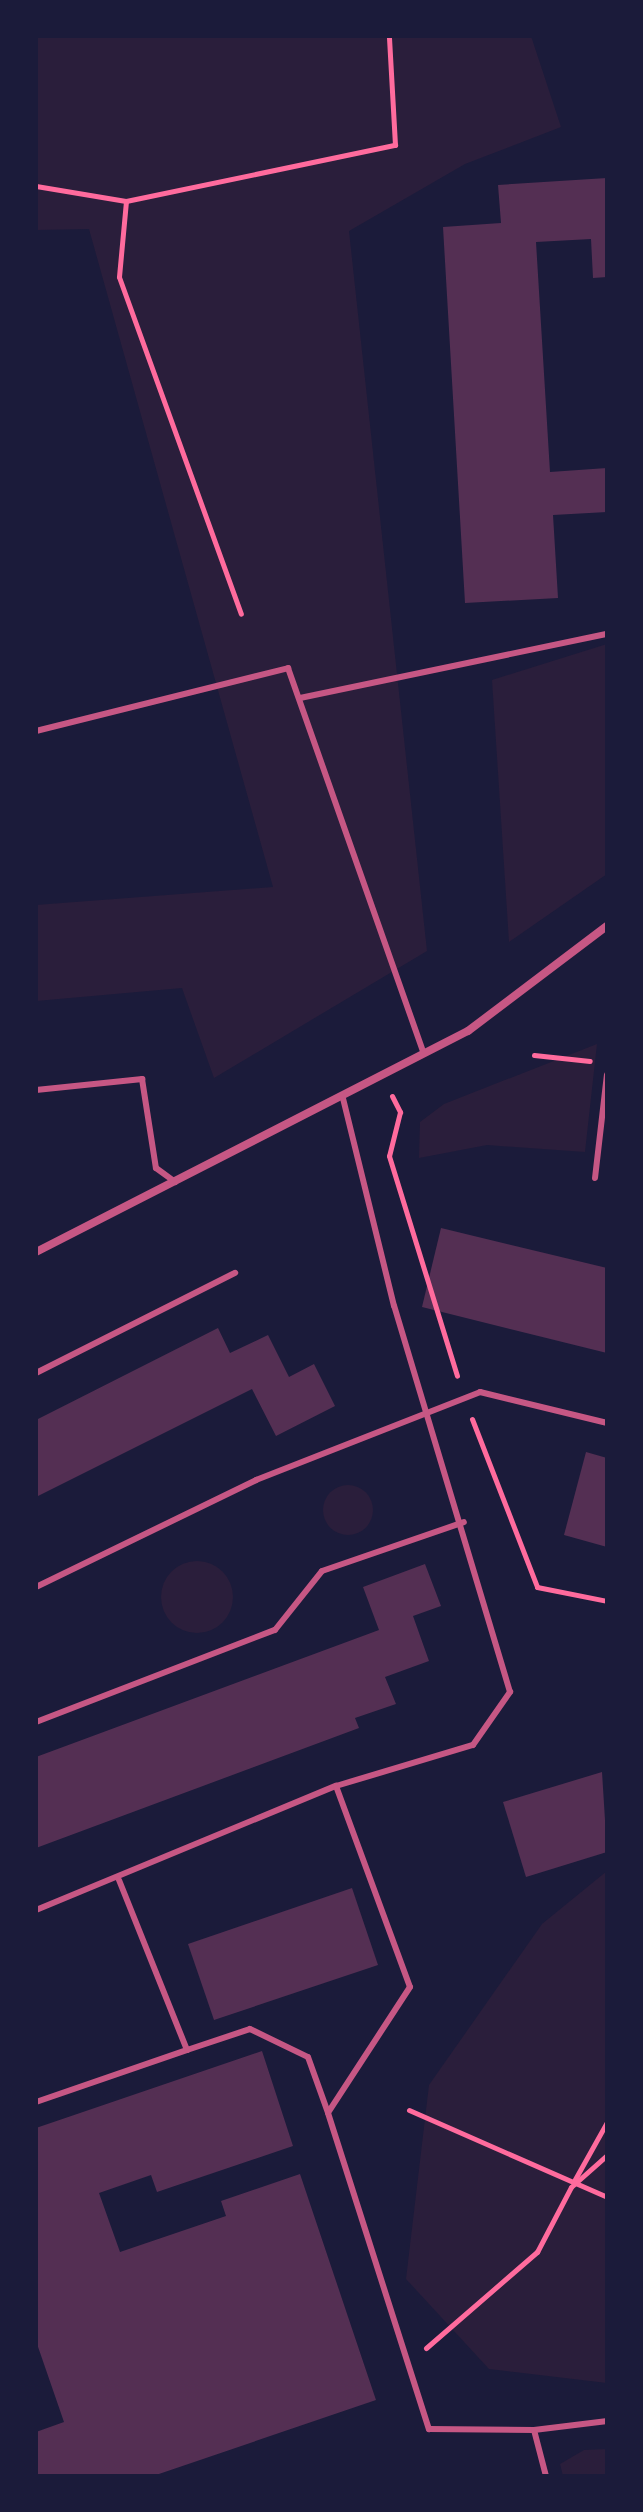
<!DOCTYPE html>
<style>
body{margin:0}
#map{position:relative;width:643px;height:2512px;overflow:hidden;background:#1b1b3a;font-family:Inter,sans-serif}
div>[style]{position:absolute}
.green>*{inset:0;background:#2a1e3b}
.round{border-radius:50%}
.building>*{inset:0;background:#542f53}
.path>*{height:5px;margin:-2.5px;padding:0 2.5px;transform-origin:2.5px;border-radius:2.5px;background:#ff6b9d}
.service>*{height:6px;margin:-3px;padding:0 3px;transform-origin:3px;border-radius:3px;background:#c65784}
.minor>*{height:8px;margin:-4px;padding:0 4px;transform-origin:4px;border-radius:4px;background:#c65784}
span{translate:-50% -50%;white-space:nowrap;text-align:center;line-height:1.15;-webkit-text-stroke:8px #1b1b3a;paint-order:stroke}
.frame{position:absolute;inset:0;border:38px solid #1b1b3a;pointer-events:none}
</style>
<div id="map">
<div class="green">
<i style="clip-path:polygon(36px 36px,531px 36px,561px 127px,465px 164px,349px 231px,427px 951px,214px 1078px,182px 988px,36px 1001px,36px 905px,273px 887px,89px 229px,36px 230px)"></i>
<i style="clip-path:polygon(607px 644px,607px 874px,509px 942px,492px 680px)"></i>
<i style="clip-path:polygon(597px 1044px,585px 1152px,487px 1145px,419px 1158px,420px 1122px,444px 1104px)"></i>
<i class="round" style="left:323px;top:1485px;width:50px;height:50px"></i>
<i class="round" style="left:161px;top:1561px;width:72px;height:72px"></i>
<i style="clip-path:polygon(607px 1871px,607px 2383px,489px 2369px,406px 2279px,429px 2085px,542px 1924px)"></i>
<i style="clip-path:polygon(607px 2449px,607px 2476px,563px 2476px,560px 2464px,584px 2450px)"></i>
</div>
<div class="building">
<i style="clip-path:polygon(607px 178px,607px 277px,593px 278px,591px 239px,536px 242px,550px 472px,607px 468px,607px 512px,553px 515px,558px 598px,465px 603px,443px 227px,501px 223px,498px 185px)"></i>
<i style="clip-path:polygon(441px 1228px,607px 1268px,607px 1353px,422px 1307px)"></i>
<i style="clip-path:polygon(218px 1328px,230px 1353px,268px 1335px,289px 1377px,314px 1364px,335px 1406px,276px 1436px,252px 1389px,36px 1497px,36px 1420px)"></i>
<i style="clip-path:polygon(586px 1452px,607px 1458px,607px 1547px,564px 1535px)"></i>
<i style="clip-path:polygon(425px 1564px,441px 1606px,413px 1616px,429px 1661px,385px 1677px,396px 1704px,355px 1718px,359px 1728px,36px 1848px,36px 1757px,379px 1630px,363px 1587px)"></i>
<i style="clip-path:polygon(602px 1772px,607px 1852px,526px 1877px,503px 1802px)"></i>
<i style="clip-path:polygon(352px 1888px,378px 1965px,214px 2020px,188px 1944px)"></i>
<i style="clip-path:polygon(262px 2051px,293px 2146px,157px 2192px,151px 2175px,99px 2193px,120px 2252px,226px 2216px,221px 2201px,300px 2174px,376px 2400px,153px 2476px,36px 2476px,36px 2432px,64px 2422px,36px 2341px,36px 2128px)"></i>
</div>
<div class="path">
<i style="left:36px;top:186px;width:91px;rotate:9.5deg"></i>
<i style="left:126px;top:201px;width:275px;rotate:-11.8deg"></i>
<i style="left:395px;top:145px;width:109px;rotate:-93.2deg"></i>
<i style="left:126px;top:201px;width:76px;rotate:95.3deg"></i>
<i style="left:119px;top:277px;width:358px;rotate:70.1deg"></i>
<i style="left:534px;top:1055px;width:56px;rotate:6.1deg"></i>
<i style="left:392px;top:1096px;width:18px;rotate:63deg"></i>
<i style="left:400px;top:1112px;width:45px;rotate:104deg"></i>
<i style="left:389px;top:1156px;width:230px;rotate:72.8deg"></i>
<i style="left:472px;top:1419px;width:180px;rotate:68.8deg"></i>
<i style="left:537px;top:1587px;width:71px;rotate:11.3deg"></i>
<i style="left:409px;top:2110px;width:216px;rotate:23.7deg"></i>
<i style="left:574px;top:2181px;width:68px;rotate:-60.8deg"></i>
<i style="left:426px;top:2348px;width:147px;rotate:-40.9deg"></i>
<i style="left:537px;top:2252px;width:73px;rotate:-62.4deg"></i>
<i style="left:571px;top:2187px;width:48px;rotate:-41.6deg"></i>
</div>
<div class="service">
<i style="left:300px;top:698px;width:314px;rotate:-11.8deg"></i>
<i style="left:36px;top:731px;width:260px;rotate:-14deg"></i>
<i style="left:288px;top:668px;width:409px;rotate:70.6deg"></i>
<i style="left:36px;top:1090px;width:107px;rotate:-5.9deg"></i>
<i style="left:142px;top:1079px;width:90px;rotate:81.1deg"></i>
<i style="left:156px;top:1168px;width:24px;rotate:36deg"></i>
<i style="left:595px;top:1178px;width:104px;rotate:-83.4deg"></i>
<i style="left:36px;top:1373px;width:223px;rotate:-26.7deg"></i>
<i style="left:36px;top:1587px;width:245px;rotate:-25.9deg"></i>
<i style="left:256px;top:1480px;width:241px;rotate:-21.4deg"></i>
<i style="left:480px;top:1392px;width:131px;rotate:13.7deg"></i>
<i style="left:36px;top:1722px;width:256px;rotate:-21.1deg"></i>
<i style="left:275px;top:1630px;width:75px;rotate:-51.5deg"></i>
<i style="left:322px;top:1571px;width:150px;rotate:-19deg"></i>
<i style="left:336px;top:1786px;width:214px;rotate:69.8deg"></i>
<i style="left:410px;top:1987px;width:150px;rotate:123.1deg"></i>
<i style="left:328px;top:2113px;width:332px;rotate:72.3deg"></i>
<i style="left:429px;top:2429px;width:105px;rotate:0.5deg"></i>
<i style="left:534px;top:2430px;width:48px;rotate:75.4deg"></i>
<i style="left:119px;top:1880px;width:183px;rotate:68.2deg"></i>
<i style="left:187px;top:2050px;width:66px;rotate:-18.4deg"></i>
<i style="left:250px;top:2029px;width:64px;rotate:25.8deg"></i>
<i style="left:308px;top:2057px;width:59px;rotate:70.3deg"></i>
<i style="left:36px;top:1910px;width:325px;rotate:-22.5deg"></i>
<i style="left:336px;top:1786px;width:143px;rotate:-16.7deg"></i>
<i style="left:473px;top:1745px;width:65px;rotate:-55.1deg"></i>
<i style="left:510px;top:1692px;width:403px;rotate:-106.7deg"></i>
<i style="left:394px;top:1306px;width:213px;rotate:-103.8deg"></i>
<i style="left:36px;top:2102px;width:160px;rotate:-19deg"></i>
<i style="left:534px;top:2430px;width:74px;rotate:-7deg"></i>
</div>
<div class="minor">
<i style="left:36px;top:1252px;width:485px;rotate:-27.1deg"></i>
<i style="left:468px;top:1031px;width:174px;rotate:-37.1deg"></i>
</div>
<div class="frame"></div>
</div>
